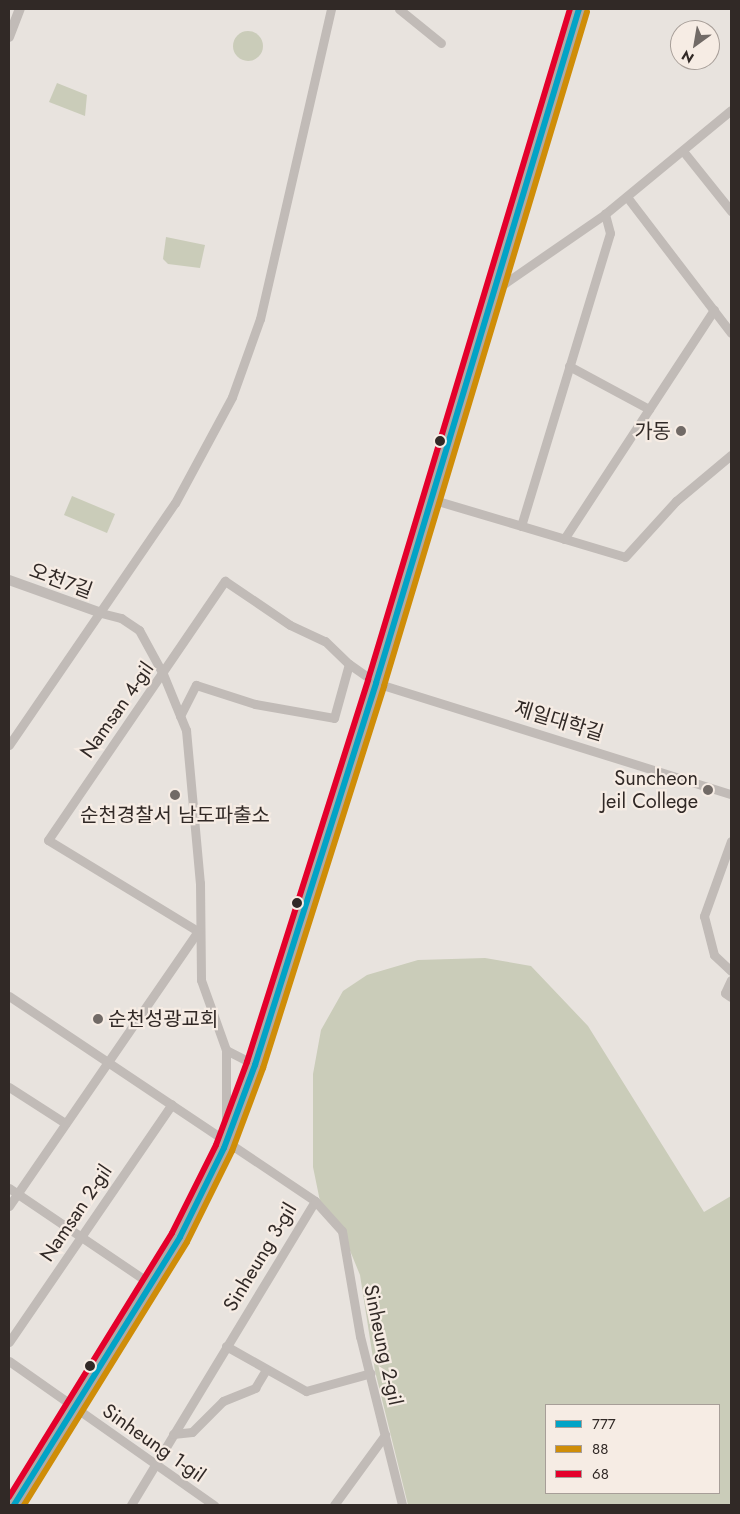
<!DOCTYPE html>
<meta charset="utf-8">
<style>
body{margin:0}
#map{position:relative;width:740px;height:1514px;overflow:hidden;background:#e8e3de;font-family:Jost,"Noto Sans KR",sans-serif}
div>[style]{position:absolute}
.green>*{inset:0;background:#caccb9}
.round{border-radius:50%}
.minor>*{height:9px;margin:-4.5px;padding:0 4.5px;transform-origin:4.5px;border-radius:4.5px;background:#c1bbb7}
.tertiary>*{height:10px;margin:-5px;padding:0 5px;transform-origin:5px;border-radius:5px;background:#c1bbb7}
.primary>*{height:14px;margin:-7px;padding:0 7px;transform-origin:7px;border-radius:7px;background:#b0a9a6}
.bus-1>*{height:6px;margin:-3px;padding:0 3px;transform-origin:3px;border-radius:3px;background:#02a3c6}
.bus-2>*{height:6px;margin:-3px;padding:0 3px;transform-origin:3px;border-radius:3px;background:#cf8d08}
.bus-3>*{height:6px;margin:-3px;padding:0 3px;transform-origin:3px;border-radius:3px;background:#e4002b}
.dots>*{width:14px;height:14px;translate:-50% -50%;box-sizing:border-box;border:2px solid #f6ece4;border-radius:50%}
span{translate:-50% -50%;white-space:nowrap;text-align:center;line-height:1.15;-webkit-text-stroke:4.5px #f6ece4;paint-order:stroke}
.poi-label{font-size:20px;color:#312926}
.right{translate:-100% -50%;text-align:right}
.left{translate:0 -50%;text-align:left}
.street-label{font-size:20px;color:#312926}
.frame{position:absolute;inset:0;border:10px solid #312926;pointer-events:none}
.legend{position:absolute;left:545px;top:1404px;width:175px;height:90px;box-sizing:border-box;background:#f6ece4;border:1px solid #a79e98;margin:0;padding:6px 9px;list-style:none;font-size:15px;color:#312926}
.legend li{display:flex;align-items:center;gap:10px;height:25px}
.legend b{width:25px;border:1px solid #a79e98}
.north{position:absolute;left:670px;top:20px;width:50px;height:50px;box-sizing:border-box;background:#f6ece4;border:1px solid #a79e98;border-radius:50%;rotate:212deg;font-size:14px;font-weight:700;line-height:20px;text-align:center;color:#312926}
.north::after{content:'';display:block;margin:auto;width:18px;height:22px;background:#716a66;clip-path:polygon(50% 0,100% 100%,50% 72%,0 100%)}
</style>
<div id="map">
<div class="green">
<i class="round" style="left:233px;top:31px;width:30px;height:30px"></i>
<i style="clip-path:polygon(57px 83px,87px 95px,85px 116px,49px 102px)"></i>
<i style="clip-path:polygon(166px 237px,205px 245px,200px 268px,168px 264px,163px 259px)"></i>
<i style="clip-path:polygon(72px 496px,115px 514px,107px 533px,64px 515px)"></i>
<i style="clip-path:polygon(evenodd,485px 958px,531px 966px,588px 1026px,704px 1212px,731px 1196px,731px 1505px,408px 1505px,375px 1371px,360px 1275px,342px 1231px,321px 1206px,313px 1167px,313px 1074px,321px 1030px,343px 991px,367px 975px,418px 960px,485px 958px,546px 1405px,719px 1405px,719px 1493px,546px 1493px,546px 1405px)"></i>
</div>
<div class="minor">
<i style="left:399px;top:9px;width:54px;rotate:39deg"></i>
<i style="left:683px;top:151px;width:77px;rotate:51.3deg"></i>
<i style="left:627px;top:197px;width:171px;rotate:52.6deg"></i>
<i style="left:495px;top:290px;width:134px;rotate:-34.6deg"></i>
<i style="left:605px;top:214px;width:163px;rotate:-39.5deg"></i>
<i style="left:569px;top:366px;width:91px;rotate:28.3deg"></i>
<i style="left:431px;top:499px;width:202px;rotate:16.6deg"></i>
<i style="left:625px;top:557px;width:76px;rotate:-47.7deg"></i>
<i style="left:676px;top:501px;width:72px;rotate:-39.9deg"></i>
<i style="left:521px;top:526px;width:306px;rotate:-73.1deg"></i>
<i style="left:610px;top:233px;width:20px;rotate:-105deg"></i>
<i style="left:564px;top:539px;width:274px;rotate:-56.8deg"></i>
<i style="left:101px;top:613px;width:21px;rotate:14deg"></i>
<i style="left:121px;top:618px;width:22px;rotate:34deg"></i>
<i style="left:139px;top:630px;width:50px;rotate:61.4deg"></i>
<i style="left:163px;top:674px;width:61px;rotate:67.7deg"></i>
<i style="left:186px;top:730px;width:154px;rotate:84.8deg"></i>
<i style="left:200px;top:883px;width:97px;rotate:89.4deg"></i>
<i style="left:201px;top:980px;width:74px;rotate:70.3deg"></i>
<i style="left:226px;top:1050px;width:33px;rotate:27deg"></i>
<i style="left:180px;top:716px;width:35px;rotate:-63deg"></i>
<i style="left:196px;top:685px;width:62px;rotate:17.9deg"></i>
<i style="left:255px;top:704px;width:80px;rotate:10deg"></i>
<i style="left:334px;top:718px;width:56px;rotate:-74.5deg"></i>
<i style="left:349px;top:664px;width:33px;rotate:35deg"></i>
<i style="left:376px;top:683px;width:372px;rotate:17.4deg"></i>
<i style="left:9px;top:745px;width:293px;rotate:-55.6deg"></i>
<i style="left:175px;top:503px;width:120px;rotate:-61.7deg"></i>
<i style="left:232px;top:397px;width:83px;rotate:-70.3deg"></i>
<i style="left:260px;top:319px;width:318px;rotate:-77.1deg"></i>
<i style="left:731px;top:841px;width:80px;rotate:109.8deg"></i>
<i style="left:704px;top:916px;width:40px;rotate:75.6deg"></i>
<i style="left:714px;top:955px;width:23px;rotate:43deg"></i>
<i style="left:196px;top:930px;width:173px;rotate:-148.7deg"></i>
<i style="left:48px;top:840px;width:314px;rotate:-55.7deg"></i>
<i style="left:225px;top:581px;width:78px;rotate:34.1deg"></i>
<i style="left:290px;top:625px;width:38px;rotate:25deg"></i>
<i style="left:325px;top:641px;width:33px;rotate:44deg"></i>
<i style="left:731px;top:980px;width:14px;rotate:115deg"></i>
<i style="left:725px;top:993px;width:7px;rotate:34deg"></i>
<i style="left:9px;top:996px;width:368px;rotate:33.8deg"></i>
<i style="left:315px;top:1201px;width:355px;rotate:121.2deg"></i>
<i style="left:226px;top:1050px;width:87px;rotate:90deg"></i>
<i style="left:9px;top:1087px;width:67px;rotate:32.7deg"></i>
<i style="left:9px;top:1188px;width:173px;rotate:34.1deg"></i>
<i style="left:315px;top:1201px;width:40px;rotate:48deg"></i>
<i style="left:342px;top:1231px;width:107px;rotate:80.3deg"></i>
<i style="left:360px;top:1336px;width:174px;rotate:76deg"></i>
<i style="left:9px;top:1206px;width:334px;rotate:-55.5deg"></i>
<i style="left:9px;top:1342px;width:288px;rotate:-55.6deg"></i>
<i style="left:226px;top:1346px;width:92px;rotate:29.4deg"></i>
<i style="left:306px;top:1391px;width:67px;rotate:-15.5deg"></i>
<i style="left:9px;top:1361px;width:251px;rotate:35.1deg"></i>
<i style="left:173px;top:1434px;width:19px;rotate:-6deg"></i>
<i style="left:192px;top:1432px;width:44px;rotate:-45deg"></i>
<i style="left:223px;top:1401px;width:35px;rotate:-22deg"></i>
<i style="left:255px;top:1388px;width:21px;rotate:-59deg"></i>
<i style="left:334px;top:1505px;width:87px;rotate:-53.9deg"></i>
</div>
<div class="tertiary">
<i style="left:9px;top:37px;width:30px;rotate:-69deg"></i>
<i style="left:9px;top:580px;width:98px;rotate:19.7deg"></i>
</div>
<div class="primary">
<i style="left:14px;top:1505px;width:315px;rotate:-58.2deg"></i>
<i style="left:180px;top:1237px;width:99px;rotate:-63.7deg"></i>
<i style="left:224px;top:1148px;width:89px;rotate:-69.5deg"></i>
<i style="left:255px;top:1065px;width:401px;rotate:-72.4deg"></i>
<i style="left:376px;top:683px;width:704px;rotate:-73.24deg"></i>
</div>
<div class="bus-1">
<i style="left:14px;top:1505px;width:315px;rotate:-58.2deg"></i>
<i style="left:180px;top:1237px;width:99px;rotate:-63.7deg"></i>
<i style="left:224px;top:1148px;width:89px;rotate:-69.5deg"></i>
<i style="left:255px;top:1065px;width:401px;rotate:-72.4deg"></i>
<i style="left:376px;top:683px;width:704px;rotate:-73.24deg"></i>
</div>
<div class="bus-2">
<i style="left:24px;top:1505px;width:309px;rotate:-58.2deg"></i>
<i style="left:187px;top:1242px;width:102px;rotate:-63.7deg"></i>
<i style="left:232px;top:1151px;width:89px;rotate:-69.5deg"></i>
<i style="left:263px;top:1068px;width:401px;rotate:-72.4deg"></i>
<i style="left:384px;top:686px;width:704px;rotate:-73.24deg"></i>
</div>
<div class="bus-3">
<i style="left:9px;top:1497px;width:310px;rotate:-58.3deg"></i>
<i style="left:172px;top:1233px;width:98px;rotate:-63.4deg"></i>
<i style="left:216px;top:1145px;width:89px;rotate:-69.5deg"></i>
<i style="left:247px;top:1062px;width:401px;rotate:-72.4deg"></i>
<i style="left:368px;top:680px;width:701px;rotate:-73.25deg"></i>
</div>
<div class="dots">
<i style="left:681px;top:431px;background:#716a66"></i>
<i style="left:440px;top:441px;background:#312926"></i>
<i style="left:708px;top:790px;background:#716a66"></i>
<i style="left:175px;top:795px;background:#716a66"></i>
<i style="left:297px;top:903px;background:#312926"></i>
<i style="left:98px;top:1019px;background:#716a66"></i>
<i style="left:90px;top:1366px;background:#312926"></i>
</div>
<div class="poi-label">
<span class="right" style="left:671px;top:431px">가동</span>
<span class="right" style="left:698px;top:790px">Suncheon<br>Jeil College</span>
<span style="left:175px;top:815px">순천경찰서 남도파출소</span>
<span class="left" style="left:108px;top:1019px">순천성광교회</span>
</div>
<div class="street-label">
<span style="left:61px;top:581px;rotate:20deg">오천7길</span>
<span style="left:117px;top:710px;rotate:-55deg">Namsan 4-gil</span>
<span style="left:559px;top:721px;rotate:17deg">제일대학길</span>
<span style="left:76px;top:1213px;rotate:-56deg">Namsan 2-gil</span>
<span style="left:260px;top:1257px;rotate:-59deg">Sinheung 3-gil</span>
<span style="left:383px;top:1345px;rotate:78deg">Sinheung 2-gil</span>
<span style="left:154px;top:1443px;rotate:35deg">Sinheung 1-gil</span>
</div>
<div class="frame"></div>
<ul class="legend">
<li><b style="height:6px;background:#02a3c6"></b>777</li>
<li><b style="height:6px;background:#cf8d08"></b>88</li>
<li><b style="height:6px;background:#e4002b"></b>68</li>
</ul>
<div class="north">N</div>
</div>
